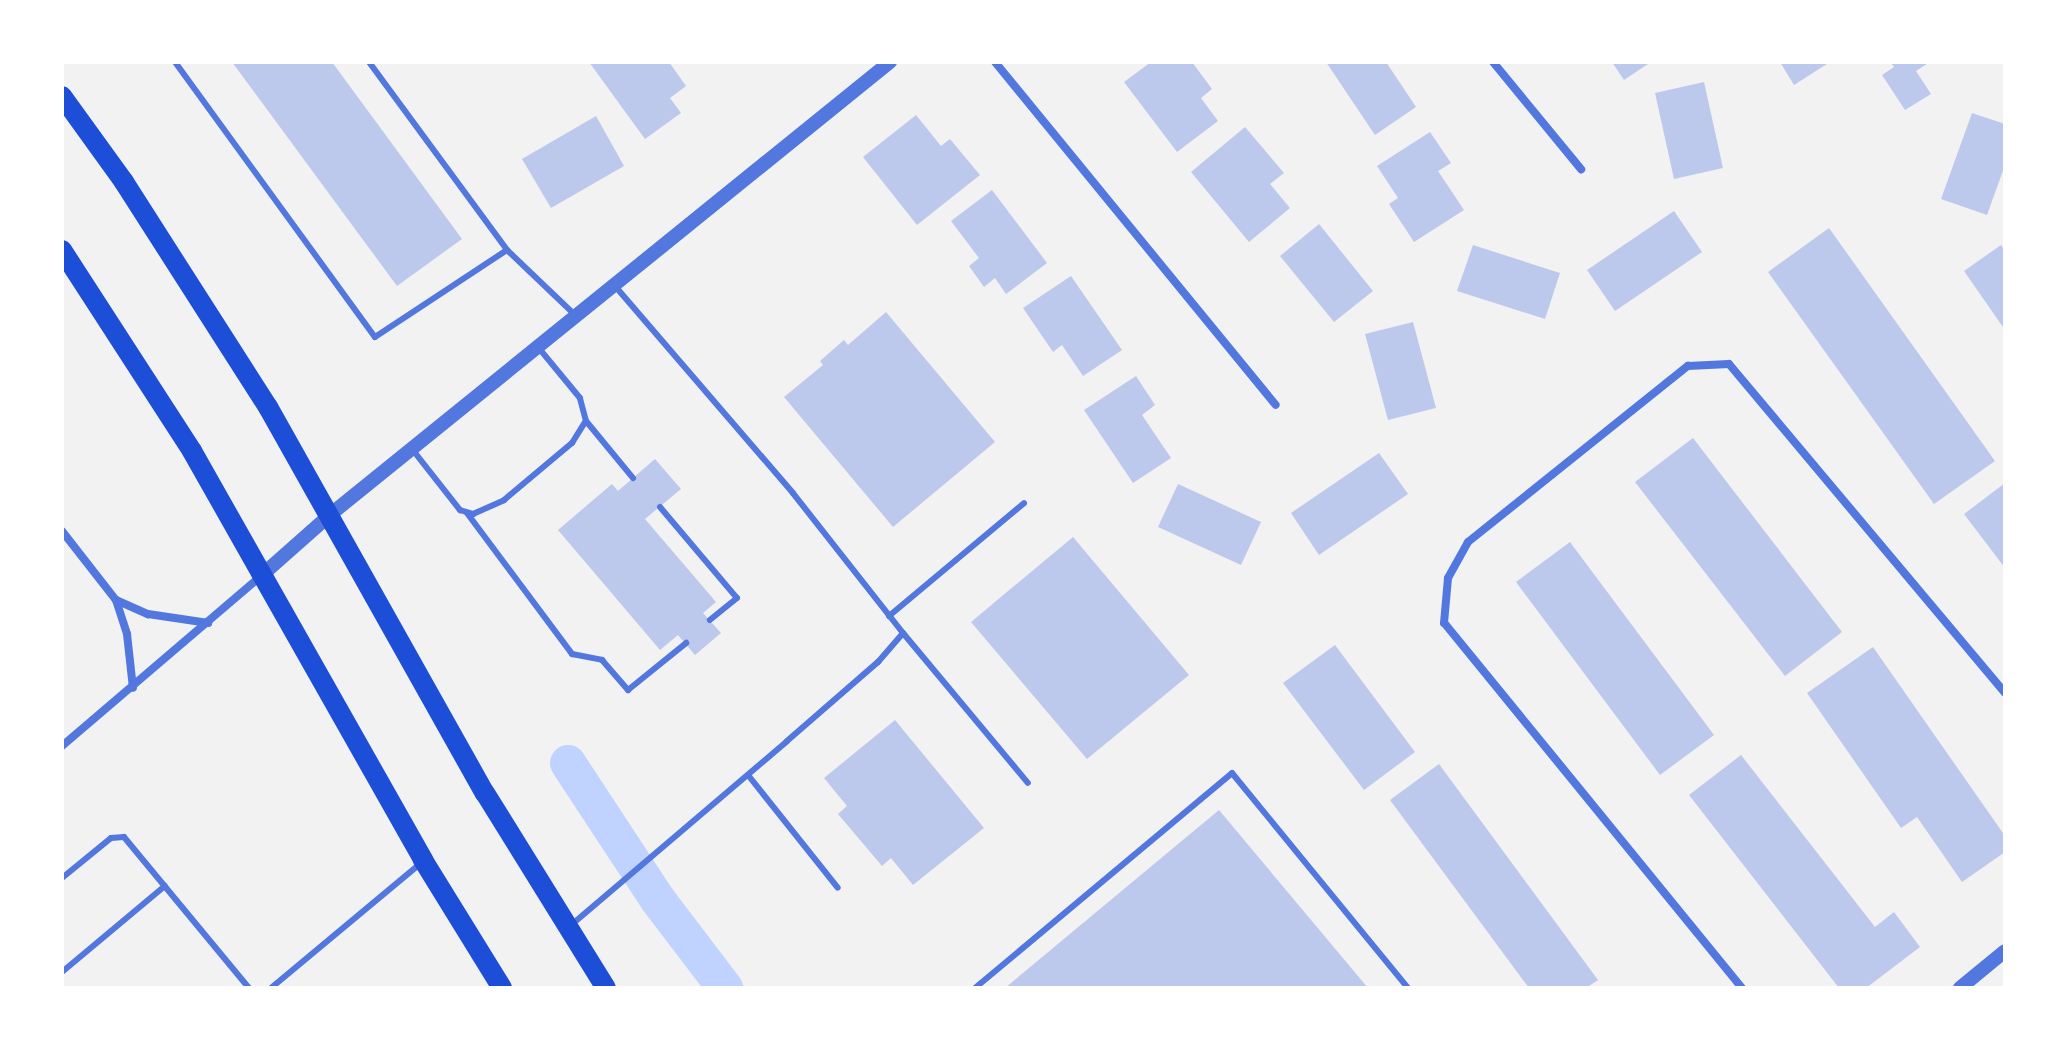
<!DOCTYPE html>
<style>
body{margin:0}
#map{position:relative;width:2067px;height:1050px;overflow:hidden;background:#f2f2f2;font-family:Montserrat,sans-serif}
div>[style]{position:absolute}
.canal>*{height:36px;margin:-18px;padding:0 18px;transform-origin:18px;border-radius:18px;background:#bfd3fe}
.building>*{inset:0;background:#bdc9ec}
.service>*{height:6px;margin:-3px;padding:0 3px;transform-origin:3px;border-radius:3px;background:#5277de}
.minor>*{height:8px;margin:-4px;padding:0 4px;transform-origin:4px;border-radius:4px;background:#5277de}
.tertiary>*{height:14px;margin:-7px;padding:0 7px;transform-origin:7px;border-radius:7px;background:#5277de}
.primary>*{height:20px;margin:-10px;padding:0 10px;transform-origin:10px;border-radius:10px;background:#1d4ed8}
span{translate:-50% -50%;white-space:nowrap;text-align:center;line-height:1.15;-webkit-text-stroke:8px #fff;paint-order:stroke}
.frame{position:absolute;inset:0;border:64px solid #fff;pointer-events:none}
</style>
<div id="map">
<div class="canal">
<i style="left:568px;top:763px;width:164px;rotate:56.7deg"></i>
<i style="left:658px;top:900px;width:111px;rotate:52.7deg"></i>
</div>
<div class="building">
<i style="clip-path:polygon(232px 62px,332px 62px,462px 239px,397px 286px)"></i>
<i style="clip-path:polygon(589px 62px,669px 62px,686px 86px,670px 98px,681px 113px,645px 139px)"></i>
<i style="clip-path:polygon(1151px 62px,1192px 62px,1212px 89px,1201px 98px,1218px 121px,1177px 152px,1124px 82px)"></i>
<i style="clip-path:polygon(1326px 62px,1386px 62px,1416px 107px,1375px 135px)"></i>
<i style="clip-path:polygon(1612px 62px,1651px 62px,1624px 80px)"></i>
<i style="clip-path:polygon(1780px 62px,1830px 62px,1794px 85px)"></i>
<i style="clip-path:polygon(1890px 62px,1930px 62px,1916px 71px,1931px 94px,1905px 110px,1882px 75px,1894px 67px)"></i>
<i style="clip-path:polygon(1704px 82px,1723px 168px,1674px 179px,1655px 93px)"></i>
<i style="clip-path:polygon(1972px 113px,2005px 124px,2005px 165px,1987px 215px,1941px 199px)"></i>
<i style="clip-path:polygon(916px 115px,941px 146px,950px 139px,980px 175px,917px 225px,863px 157px)"></i>
<i style="clip-path:polygon(596px 116px,624px 166px,551px 208px,522px 159px)"></i>
<i style="clip-path:polygon(1245px 127px,1284px 173px,1270px 184px,1290px 208px,1249px 242px,1191px 172px)"></i>
<i style="clip-path:polygon(1430px 132px,1451px 163px,1438px 171px,1464px 210px,1414px 242px,1389px 204px,1398px 198px,1377px 166px)"></i>
<i style="clip-path:polygon(992px 190px,1047px 263px,1006px 294px,995px 278px,984px 287px,969px 266px,979px 258px,951px 221px)"></i>
<i style="clip-path:polygon(1674px 211px,1702px 252px,1615px 311px,1587px 270px)"></i>
<i style="clip-path:polygon(1319px 224px,1373px 291px,1334px 322px,1280px 256px)"></i>
<i style="clip-path:polygon(1829px 228px,1995px 461px,1934px 504px,1768px 272px)"></i>
<i style="clip-path:polygon(1473px 245px,1560px 273px,1545px 319px,1457px 291px)"></i>
<i style="clip-path:polygon(2001px 245px,2005px 251px,2005px 330px,1964px 271px)"></i>
<i style="clip-path:polygon(1071px 276px,1122px 350px,1083px 376px,1062px 345px,1053px 352px,1023px 308px)"></i>
<i style="clip-path:polygon(886px 312px,995px 442px,893px 527px,784px 397px,823px 365px,820px 361px,844px 340px,848px 345px)"></i>
<i style="clip-path:polygon(1413px 322px,1436px 408px,1388px 420px,1365px 334px)"></i>
<i style="clip-path:polygon(1136px 376px,1155px 405px,1142px 415px,1171px 458px,1133px 483px,1084px 410px)"></i>
<i style="clip-path:polygon(1693px 438px,1842px 632px,1785px 676px,1635px 482px)"></i>
<i style="clip-path:polygon(1379px 453px,1408px 494px,1319px 555px,1291px 513px)"></i>
<i style="clip-path:polygon(655px 459px,681px 489px,645px 519px,716px 602px,703px 613px,721px 633px,695px 655px,678px 635px,660px 650px,558px 530px,612px 484px,618px 491px)"></i>
<i style="clip-path:polygon(2005px 483px,2005px 568px,1964px 514px)"></i>
<i style="clip-path:polygon(1178px 484px,1261px 522px,1241px 565px,1158px 527px)"></i>
<i style="clip-path:polygon(1073px 537px,1189px 675px,1087px 759px,971px 622px)"></i>
<i style="clip-path:polygon(1570px 542px,1714px 735px,1660px 775px,1516px 582px)"></i>
<i style="clip-path:polygon(1335px 645px,1415px 752px,1364px 790px,1283px 683px)"></i>
<i style="clip-path:polygon(1873px 647px,2005px 836px,2005px 852px,1962px 882px,1917px 817px,1901px 828px,1807px 693px)"></i>
<i style="clip-path:polygon(895px 720px,984px 828px,913px 885px,891px 858px,882px 866px,838px 814px,847px 806px,824px 778px)"></i>
<i style="clip-path:polygon(1741px 755px,1875px 927px,1894px 912px,1920px 947px,1866px 988px,1839px 988px,1689px 795px)"></i>
<i style="clip-path:polygon(1439px 764px,1598px 980px,1586px 988px,1529px 988px,1390px 800px)"></i>
<i style="clip-path:polygon(1219px 810px,1368px 988px,1005px 988px)"></i>
</div>
<div class="service">
<i style="left:175px;top:62px;width:340px;rotate:54deg"></i>
<i style="left:375px;top:337px;width:158px;rotate:-33.4deg"></i>
<i style="left:507px;top:250px;width:94px;rotate:43.7deg"></i>
<i style="left:369px;top:62px;width:233px;rotate:53.7deg"></i>
<i style="left:586px;top:421px;width:74px;rotate:50.5deg"></i>
<i style="left:412px;top:449px;width:78px;rotate:51.8deg"></i>
<i style="left:460px;top:510px;width:14px;rotate:17deg"></i>
<i style="left:473px;top:514px;width:34px;rotate:-24deg"></i>
<i style="left:504px;top:500px;width:89px;rotate:-40deg"></i>
<i style="left:572px;top:443px;width:26px;rotate:-58deg"></i>
<i style="left:586px;top:421px;width:24px;rotate:-105deg"></i>
<i style="left:580px;top:398px;width:66px;rotate:-129.5deg"></i>
<i style="left:660px;top:507px;width:119px;rotate:49.8deg"></i>
<i style="left:737px;top:598px;width:35px;rotate:141deg"></i>
<i style="left:467px;top:513px;width:176px;rotate:53.3deg"></i>
<i style="left:572px;top:654px;width:31px;rotate:11deg"></i>
<i style="left:602px;top:660px;width:40px;rotate:49deg"></i>
<i style="left:628px;top:690px;width:75px;rotate:-39deg"></i>
<i style="left:889px;top:616px;width:176px;rotate:-39.9deg"></i>
<i style="left:903px;top:633px;width:195px;rotate:50.2deg"></i>
<i style="left:748px;top:775px;width:144px;rotate:51.5deg"></i>
<i style="left:62px;top:878px;width:63px;rotate:-39.2deg"></i>
<i style="left:111px;top:838px;width:13px;rotate:-4deg"></i>
<i style="left:124px;top:837px;width:196px;rotate:50.4deg"></i>
<i style="left:570px;top:926px;width:285px;rotate:-40.4deg"></i>
<i style="left:787px;top:741px;width:121px;rotate:-41deg"></i>
<i style="left:878px;top:662px;width:38px;rotate:-49deg"></i>
<i style="left:903px;top:633px;width:178px;rotate:-128.2deg"></i>
<i style="left:793px;top:493px;width:274px;rotate:-130.7deg"></i>
<i style="left:62px;top:972px;width:134px;rotate:-39.9deg"></i>
<i style="left:271px;top:988px;width:197px;rotate:-39.8deg"></i>
<i style="left:975px;top:988px;width:335px;rotate:-39.9deg"></i>
<i style="left:1232px;top:773px;width:278px;rotate:50.7deg"></i>
</div>
<div class="minor">
<i style="left:995px;top:62px;width:443px;rotate:50.7deg"></i>
<i style="left:1493px;top:62px;width:139px;rotate:50.6deg"></i>
<i style="left:62px;top:531px;width:88px;rotate:52deg"></i>
<i style="left:116px;top:600px;width:36px;rotate:72deg"></i>
<i style="left:127px;top:634px;width:54px;rotate:83.7deg"></i>
<i style="left:116px;top:600px;width:35px;rotate:24deg"></i>
<i style="left:148px;top:614px;width:61px;rotate:8.5deg"></i>
<i style="left:62px;top:746px;width:263px;rotate:-40.5deg"></i>
<i style="left:1742px;top:988px;width:471px;rotate:-129.2deg"></i>
<i style="left:1444px;top:623px;width:45px;rotate:-84.9deg"></i>
<i style="left:1448px;top:578px;width:41px;rotate:-60.9deg"></i>
<i style="left:1468px;top:542px;width:282px;rotate:-38.7deg"></i>
<i style="left:1688px;top:366px;width:41px;rotate:-2.8deg"></i>
<i style="left:1729px;top:364px;width:429px;rotate:50deg"></i>
</div>
<div class="tertiary">
<i style="left:262px;top:575px;width:92px;rotate:-41.5deg"></i>
<i style="left:331px;top:514px;width:719px;rotate:-38.96deg"></i>
<i style="left:1960px;top:988px;width:58px;rotate:-39.4deg"></i>
</div>
<div class="primary">
<i style="left:62px;top:96px;width:106px;rotate:54.2deg"></i>
<i style="left:124px;top:182px;width:267px;rotate:57.4deg"></i>
<i style="left:268px;top:407px;width:443px;rotate:60.7deg"></i>
<i style="left:485px;top:793px;width:229px;rotate:58.2deg"></i>
<i style="left:62px;top:250px;width:239px;rotate:57.1deg"></i>
<i style="left:192px;top:451px;width:470px;rotate:60.5deg"></i>
<i style="left:423px;top:860px;width:150px;rotate:58.3deg"></i>
</div>
<div class="frame"></div>
</div>
